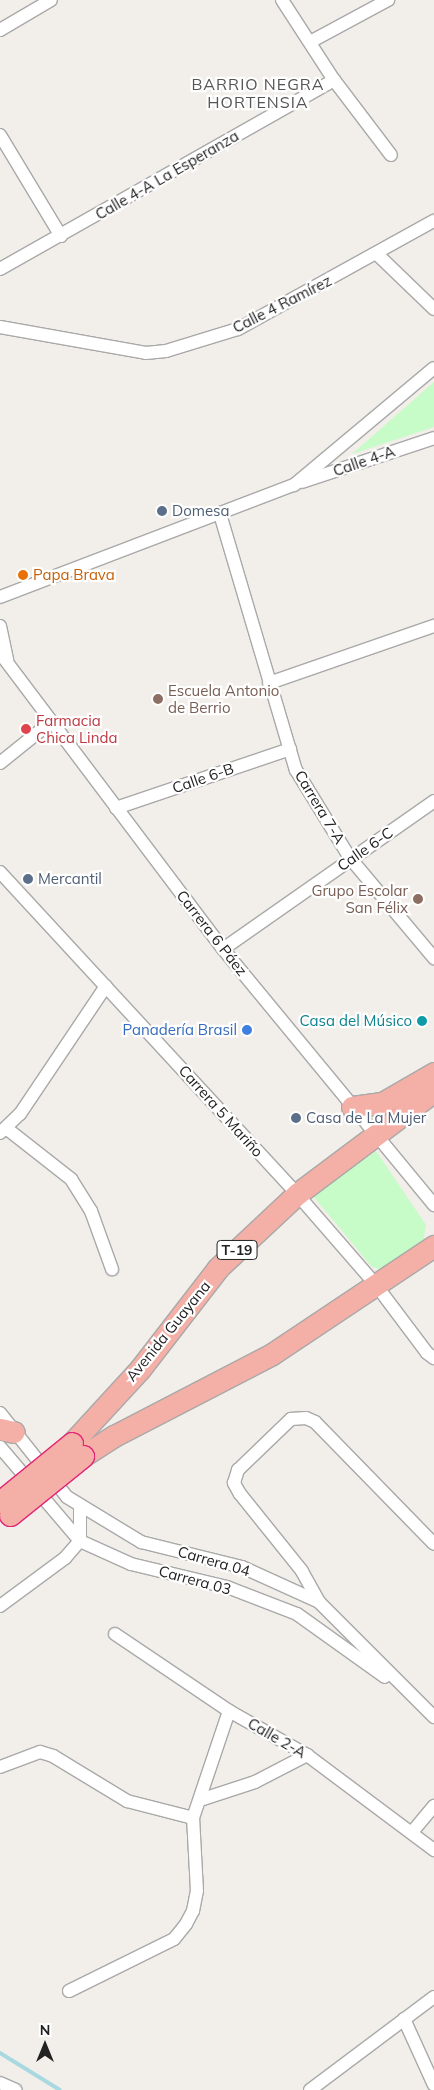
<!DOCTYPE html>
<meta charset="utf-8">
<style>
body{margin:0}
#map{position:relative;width:434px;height:2090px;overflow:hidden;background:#f2eee9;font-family:Mulish,sans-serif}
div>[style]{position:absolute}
.park>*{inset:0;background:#c7fbc7}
.stream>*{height:4px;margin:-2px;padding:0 2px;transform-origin:2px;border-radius:2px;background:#a9d9e0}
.roads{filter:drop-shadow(1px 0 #a9a9a9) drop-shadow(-1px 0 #a9a9a9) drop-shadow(0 1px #a9a9a9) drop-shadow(0 -1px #a9a9a9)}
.minor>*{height:12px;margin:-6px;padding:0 6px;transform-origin:6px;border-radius:6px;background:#fff}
.trunk>*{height:21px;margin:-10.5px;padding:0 10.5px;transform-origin:10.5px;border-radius:10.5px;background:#f4afa6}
.bridges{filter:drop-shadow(1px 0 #e12577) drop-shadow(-1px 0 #e12577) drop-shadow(0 1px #e12577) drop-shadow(0 -1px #e12577)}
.trunk-bridge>*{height:21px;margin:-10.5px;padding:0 10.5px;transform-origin:10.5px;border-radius:10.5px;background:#f4afa6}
.dots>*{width:14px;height:14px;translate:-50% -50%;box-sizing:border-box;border:2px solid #fff;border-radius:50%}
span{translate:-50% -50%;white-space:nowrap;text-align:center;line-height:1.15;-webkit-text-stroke:4.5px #fff;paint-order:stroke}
.shield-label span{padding:1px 4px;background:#fff;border:1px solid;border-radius:4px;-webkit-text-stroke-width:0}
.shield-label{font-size:14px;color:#222;font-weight:700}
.street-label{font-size:15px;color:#222}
.service-label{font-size:15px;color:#4e5e75}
.left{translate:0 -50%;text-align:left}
.food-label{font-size:15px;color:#c56008}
.education-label{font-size:15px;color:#785e54}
.right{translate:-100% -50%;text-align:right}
.health-label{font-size:15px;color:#be3a42}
.culture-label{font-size:15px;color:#0d838f}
.shop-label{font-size:15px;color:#366cbe}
.neighbourhood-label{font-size:16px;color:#555;letter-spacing:1px}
.north{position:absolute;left:20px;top:2020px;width:50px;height:50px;-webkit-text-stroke:4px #fff;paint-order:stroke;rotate:0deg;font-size:14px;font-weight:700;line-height:20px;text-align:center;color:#222}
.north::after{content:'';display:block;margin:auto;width:18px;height:22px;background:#222;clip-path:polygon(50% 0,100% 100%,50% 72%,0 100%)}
</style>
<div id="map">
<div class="park">
<i style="clip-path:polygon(434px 382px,434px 427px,352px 454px)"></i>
<i style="clip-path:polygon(376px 1151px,426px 1225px,423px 1243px,384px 1270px,372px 1267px,313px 1196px)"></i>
</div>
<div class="stream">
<i style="left:0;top:2053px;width:70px;rotate:31.7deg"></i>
</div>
<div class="roads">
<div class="minor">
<i style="left:282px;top:0;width:95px;rotate:57deg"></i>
<i style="left:334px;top:80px;width:94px;rotate:52.8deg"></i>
<i style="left:0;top:30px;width:59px;rotate:-30.5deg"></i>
<i style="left:310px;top:42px;width:89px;rotate:-28.3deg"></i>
<i style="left:0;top:135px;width:118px;rotate:58.9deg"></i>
<i style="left:377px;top:254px;width:79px;rotate:44deg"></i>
<i style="left:0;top:269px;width:384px;rotate:-29.5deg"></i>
<i style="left:0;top:327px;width:148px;rotate:10.1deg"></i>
<i style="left:146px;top:353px;width:20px;rotate:-6deg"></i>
<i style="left:166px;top:351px;width:75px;rotate:-17deg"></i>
<i style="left:238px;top:329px;width:224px;rotate:-28.9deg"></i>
<i style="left:302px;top:482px;width:139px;rotate:-18.4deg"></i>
<i style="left:220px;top:514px;width:267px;rotate:73.5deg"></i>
<i style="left:296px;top:770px;width:103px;rotate:58.5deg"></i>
<i style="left:350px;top:858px;width:131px;rotate:50deg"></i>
<i style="left:0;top:597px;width:315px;rotate:-20.9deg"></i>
<i style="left:294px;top:485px;width:182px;rotate:-39.9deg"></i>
<i style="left:0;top:626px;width:35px;rotate:78deg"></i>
<i style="left:0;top:653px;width:371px;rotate:53deg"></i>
<i style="left:223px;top:949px;width:332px;rotate:50.5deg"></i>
<i style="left:269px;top:683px;width:175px;rotate:-19.1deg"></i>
<i style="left:0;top:763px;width:65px;rotate:-38.8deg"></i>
<i style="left:116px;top:808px;width:184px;rotate:-18.7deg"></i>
<i style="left:0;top:872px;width:438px;rotate:47.3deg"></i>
<i style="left:297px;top:1194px;width:121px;rotate:49deg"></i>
<i style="left:376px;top:1285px;width:85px;rotate:53.1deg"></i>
<i style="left:427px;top:1353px;width:9px;rotate:36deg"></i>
<i style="left:223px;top:949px;width:258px;rotate:-35deg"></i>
<i style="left:6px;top:1128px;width:83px;rotate:38.1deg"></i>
<i style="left:71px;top:1179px;width:38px;rotate:58deg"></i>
<i style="left:91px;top:1211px;width:62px;rotate:70.1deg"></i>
<i style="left:0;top:1133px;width:28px;rotate:-44deg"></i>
<i style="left:20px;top:1114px;width:154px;rotate:-56.1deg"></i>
<i style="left:0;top:1413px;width:107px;rotate:51.4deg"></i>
<i style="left:67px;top:1497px;width:87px;rotate:31.3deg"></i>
<i style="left:141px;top:1542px;width:104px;rotate:13.9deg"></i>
<i style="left:242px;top:1567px;width:85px;rotate:24.4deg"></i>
<i style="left:319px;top:1602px;width:163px;rotate:45deg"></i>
<i style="left:0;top:1447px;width:123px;rotate:49.6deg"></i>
<i style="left:80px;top:1541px;width:56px;rotate:24.3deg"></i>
<i style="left:131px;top:1564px;width:99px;rotate:13.5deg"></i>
<i style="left:227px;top:1587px;width:75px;rotate:21.1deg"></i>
<i style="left:297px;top:1614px;width:108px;rotate:35.6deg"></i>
<i style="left:319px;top:1602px;width:35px;rotate:-119deg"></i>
<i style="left:302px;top:1571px;width:99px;rotate:-128.8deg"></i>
<i style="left:240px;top:1494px;width:13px;rotate:-119deg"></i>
<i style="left:234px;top:1483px;width:14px;rotate:-73deg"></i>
<i style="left:238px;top:1470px;width:74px;rotate:-43.9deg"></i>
<i style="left:291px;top:1419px;width:15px;rotate:-4deg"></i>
<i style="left:306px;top:1418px;width:10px;rotate:24deg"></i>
<i style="left:315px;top:1422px;width:170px;rotate:45.7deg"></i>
<i style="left:0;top:1606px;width:81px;rotate:-36.4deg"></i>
<i style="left:65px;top:1558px;width:23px;rotate:-49deg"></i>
<i style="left:80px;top:1541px;width:35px;rotate:-90deg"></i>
<i style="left:115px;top:1634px;width:138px;rotate:34deg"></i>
<i style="left:229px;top:1711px;width:90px;rotate:29.4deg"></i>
<i style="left:307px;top:1755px;width:159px;rotate:36.8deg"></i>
<i style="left:0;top:1767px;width:43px;rotate:-20.6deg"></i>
<i style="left:40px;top:1752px;width:14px;rotate:17deg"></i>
<i style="left:53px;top:1756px;width:87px;rotate:31.3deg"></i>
<i style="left:127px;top:1801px;width:68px;rotate:14.4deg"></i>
<i style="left:200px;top:1800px;width:58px;rotate:-18.1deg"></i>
<i style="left:255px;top:1782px;width:59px;rotate:-27.4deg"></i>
<i style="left:413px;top:1831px;width:33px;rotate:-50deg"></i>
<i style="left:69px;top:1991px;width:117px;rotate:-26.3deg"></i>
<i style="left:174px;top:1939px;width:19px;rotate:-51deg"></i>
<i style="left:186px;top:1924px;width:15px;rotate:-62deg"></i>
<i style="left:193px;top:1911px;width:20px;rotate:-79deg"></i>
<i style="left:197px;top:1891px;width:73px;rotate:-93.1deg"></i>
<i style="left:193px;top:1818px;width:113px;rotate:-71.4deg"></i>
<i style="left:404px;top:2019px;width:72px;rotate:65.6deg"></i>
<i style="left:0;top:2083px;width:17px;rotate:24deg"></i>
<i style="left:310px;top:2090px;width:155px;rotate:-36.9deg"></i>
</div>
<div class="trunk">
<i style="left:352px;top:1107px;width:30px;rotate:-8deg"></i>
<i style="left:382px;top:1103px;width:60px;rotate:-30deg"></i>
<i style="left:0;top:1429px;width:14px;rotate:12deg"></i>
<i style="left:72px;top:1443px;width:100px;rotate:-47.4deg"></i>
<i style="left:140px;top:1369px;width:128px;rotate:-52.3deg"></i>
<i style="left:218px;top:1268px;width:108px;rotate:-43.1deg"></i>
<i style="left:297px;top:1194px;width:171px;rotate:-36.9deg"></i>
<i style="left:83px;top:1456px;width:37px;rotate:-33deg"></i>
<i style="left:114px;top:1436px;width:178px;rotate:-27.4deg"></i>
<i style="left:272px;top:1354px;width:195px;rotate:-33.7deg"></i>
</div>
</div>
<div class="bridges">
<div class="trunk-bridge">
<i style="left:0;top:1502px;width:93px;rotate:-39.3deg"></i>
<i style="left:10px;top:1515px;width:94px;rotate:-38.9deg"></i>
</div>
</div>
<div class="dots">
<i style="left:162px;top:511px;background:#5c6f8a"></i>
<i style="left:23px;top:575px;background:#e8710a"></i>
<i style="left:158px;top:699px;background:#8d6e63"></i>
<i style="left:26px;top:729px;background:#e0444e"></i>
<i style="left:28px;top:879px;background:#5c6f8a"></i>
<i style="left:418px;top:899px;background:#8d6e63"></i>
<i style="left:422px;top:1021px;background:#0f9aa8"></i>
<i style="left:247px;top:1030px;background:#3f7fe0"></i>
<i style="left:296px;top:1118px;background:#5c6f8a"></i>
</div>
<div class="shield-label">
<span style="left:237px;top:1250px">T-19</span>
</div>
<div class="street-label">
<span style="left:167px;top:175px;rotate:-30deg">Calle 4-A La Esperanza</span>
<span style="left:282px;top:304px;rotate:-27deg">Calle 4 Ramírez</span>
<span style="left:364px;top:461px;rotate:-19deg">Calle 4-A</span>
<span style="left:203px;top:778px;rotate:-19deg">Calle 6-B</span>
<span style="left:320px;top:807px;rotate:59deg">Carrera 7-A</span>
<span style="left:365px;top:849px;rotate:-35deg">Calle 6-C</span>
<span style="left:212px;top:933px;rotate:52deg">Carrera 6 Páez</span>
<span style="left:221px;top:1111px;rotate:48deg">Carrera 5 Mariño</span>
<span style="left:168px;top:1331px;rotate:-51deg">Avenida Guayana</span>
<span style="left:214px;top:1561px;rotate:16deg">Carrera 04</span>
<span style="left:195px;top:1580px;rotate:15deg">Carrera 03</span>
<span style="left:277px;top:1738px;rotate:30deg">Calle 2-A</span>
</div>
<div class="service-label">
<span class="left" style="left:172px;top:511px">Domesa</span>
<span class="left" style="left:38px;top:879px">Mercantil</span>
<span class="left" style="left:306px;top:1118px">Casa de La Mujer</span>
</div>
<div class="food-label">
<span class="left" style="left:33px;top:575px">Papa Brava</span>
</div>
<div class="education-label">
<span class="left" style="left:168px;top:699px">Escuela Antonio<br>de Berrio</span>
<span class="right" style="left:408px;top:899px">Grupo Escolar<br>San Félix</span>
</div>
<div class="health-label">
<span class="left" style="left:36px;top:729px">Farmacia<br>Chica Linda</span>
</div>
<div class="culture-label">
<span class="right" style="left:412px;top:1021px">Casa del Músico</span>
</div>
<div class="shop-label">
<span class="right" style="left:237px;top:1030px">Panadería Brasil</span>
</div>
<div class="neighbourhood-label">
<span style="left:258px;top:93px">BARRIO NEGRA<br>HORTENSIA</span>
</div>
<div class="north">N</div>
</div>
